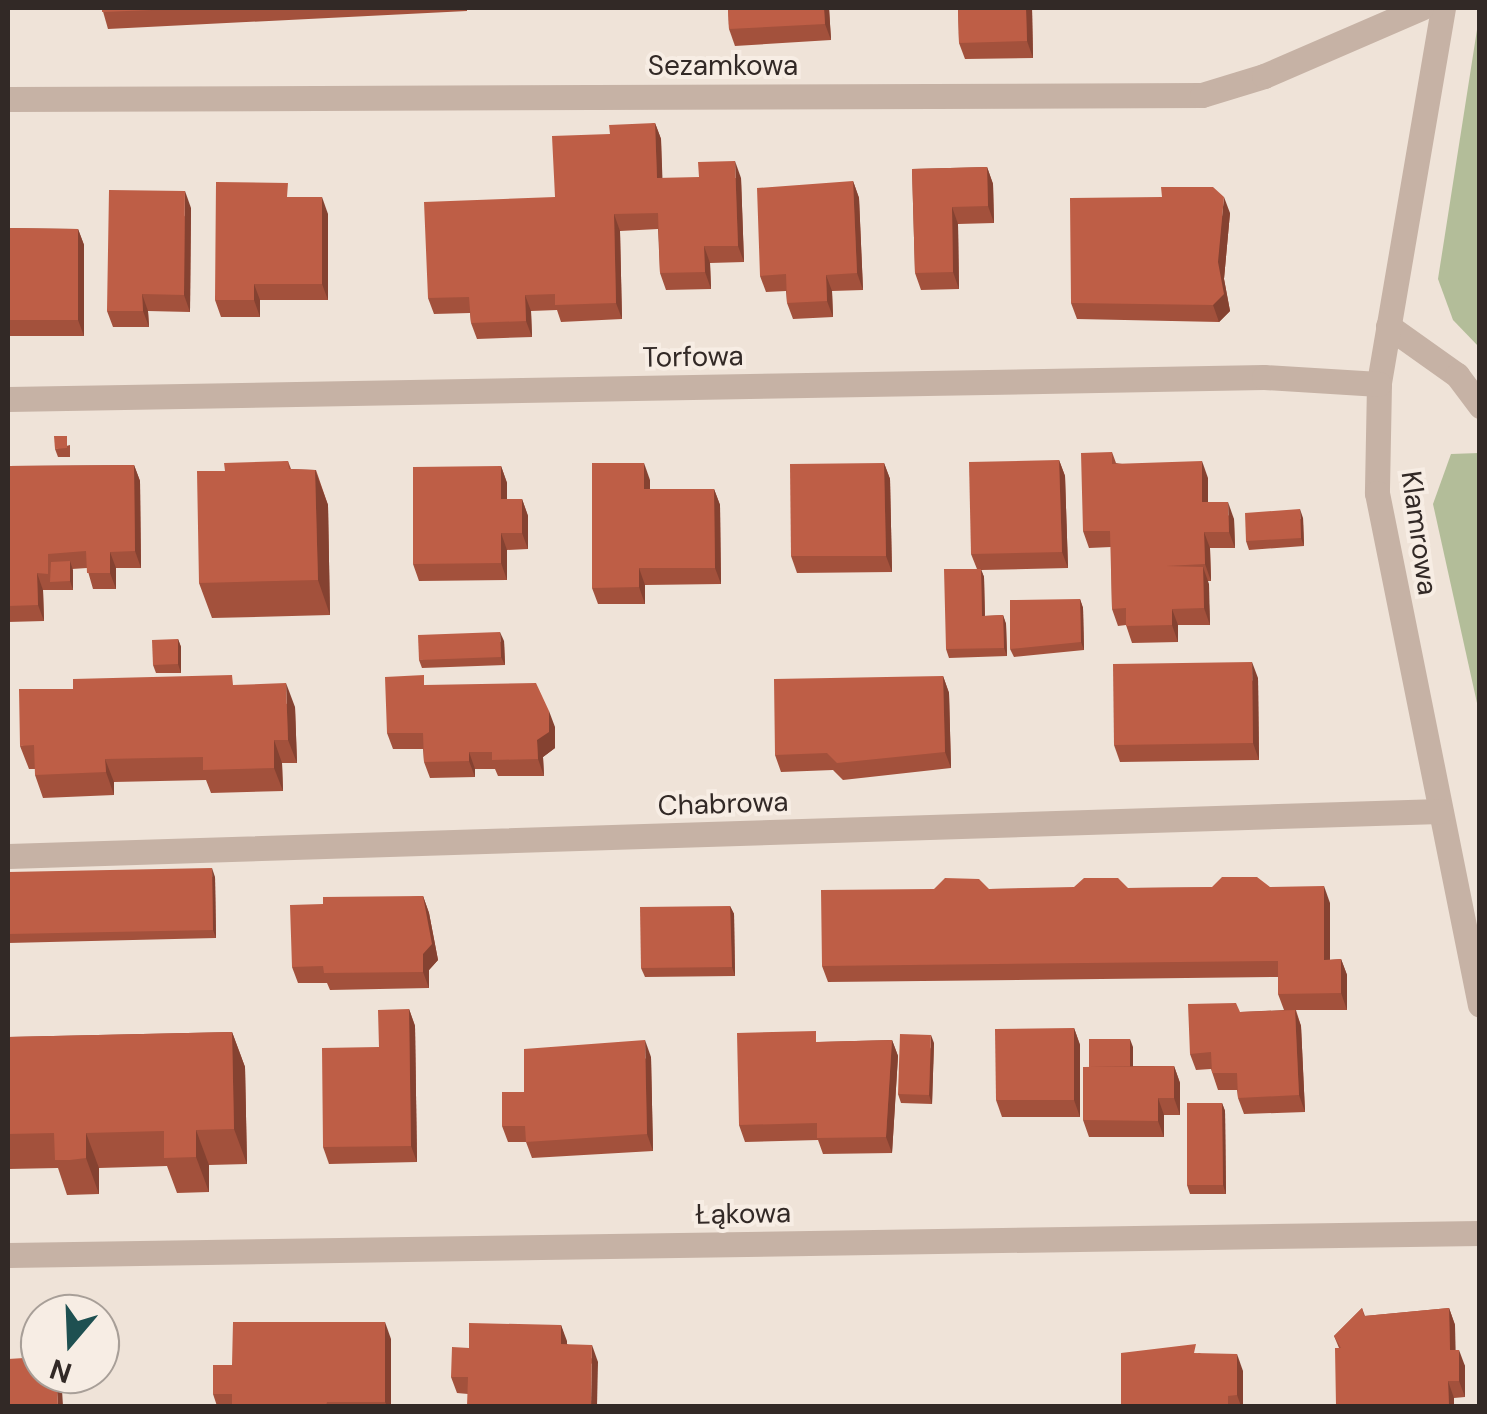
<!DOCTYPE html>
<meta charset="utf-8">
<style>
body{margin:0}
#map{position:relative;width:1487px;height:1414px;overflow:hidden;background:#efe3d8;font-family:"DM Sans",sans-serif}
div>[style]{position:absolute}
.green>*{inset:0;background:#b3bd99}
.service>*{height:25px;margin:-12.5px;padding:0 12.5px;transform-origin:12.5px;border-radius:12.5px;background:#c6b2a5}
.minor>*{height:25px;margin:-12.5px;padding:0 12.5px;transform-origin:12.5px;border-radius:12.5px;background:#c6b2a5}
.wall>*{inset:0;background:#a3513c}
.shaded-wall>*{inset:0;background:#854231}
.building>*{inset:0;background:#be5e46}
span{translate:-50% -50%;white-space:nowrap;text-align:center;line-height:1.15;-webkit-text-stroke:8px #f7ede4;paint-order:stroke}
.street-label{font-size:28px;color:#322926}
.frame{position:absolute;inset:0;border:10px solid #322926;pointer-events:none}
.north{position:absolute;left:20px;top:1294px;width:100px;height:100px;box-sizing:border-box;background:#f7ede4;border:2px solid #a89f98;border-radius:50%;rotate:199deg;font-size:28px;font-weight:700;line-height:40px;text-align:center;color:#322926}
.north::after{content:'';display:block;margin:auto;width:35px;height:45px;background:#1e5051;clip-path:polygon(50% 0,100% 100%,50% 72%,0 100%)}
</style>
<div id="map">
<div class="green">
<i style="clip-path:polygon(1479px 17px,1479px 347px,1453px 320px,1438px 279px)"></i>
<i style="clip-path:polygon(1479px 453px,1480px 453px,1479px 712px,1433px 504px,1451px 454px)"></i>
</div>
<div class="service">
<i style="left:1388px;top:326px;width:85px;rotate:35.4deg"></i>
<i style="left:1457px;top:375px;width:39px;rotate:53deg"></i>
</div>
<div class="minor">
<i style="left:1443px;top:8px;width:381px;rotate:99.7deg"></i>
<i style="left:1379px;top:384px;width:109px;rotate:91.1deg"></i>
<i style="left:1377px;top:493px;width:522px;rotate:78.63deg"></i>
<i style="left:8px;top:99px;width:1194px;rotate:-0.19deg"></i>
<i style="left:1202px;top:95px;width:65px;rotate:-17deg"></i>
<i style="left:1264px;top:76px;width:171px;rotate:-23.4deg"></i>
<i style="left:8px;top:399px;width:1256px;rotate:-1deg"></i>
<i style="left:1264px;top:377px;width:115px;rotate:3.5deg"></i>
<i style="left:8px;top:856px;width:1433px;rotate:-1.8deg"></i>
<i style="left:8px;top:1255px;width:1472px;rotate:-0.86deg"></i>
</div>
<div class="wall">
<i style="clip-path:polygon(102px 8px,467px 8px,467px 11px,108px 29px)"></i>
<i style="clip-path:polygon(728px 8px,829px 8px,831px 40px,735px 46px,729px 29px)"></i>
<i style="clip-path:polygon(958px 8px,1032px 8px,1033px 58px,965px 59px,959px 43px)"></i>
<i style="clip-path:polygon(655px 123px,661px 139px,662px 178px,741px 178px,744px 262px,710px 263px,711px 289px,666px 290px,660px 273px,658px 229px,620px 231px,622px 319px,561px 322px,557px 310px,531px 311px,532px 337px,477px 339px,471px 323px,470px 313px,434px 314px,428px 298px,555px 197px,610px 134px)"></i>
<i style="clip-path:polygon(987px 167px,993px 184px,994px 223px,958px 224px,959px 289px,921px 290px,915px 273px,912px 169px)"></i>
<i style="clip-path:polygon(853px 181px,859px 198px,863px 290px,832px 291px,833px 317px,793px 319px,787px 303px,786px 291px,766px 292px,760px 276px)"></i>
<i style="clip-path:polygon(293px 197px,328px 214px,328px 300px,260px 300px,260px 317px,221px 317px,215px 300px)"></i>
<i style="clip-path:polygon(191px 208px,190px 312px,148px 311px,149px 327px,113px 327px,107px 311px)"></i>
<i style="clip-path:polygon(1230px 213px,1224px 279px,1230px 311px,1219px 322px,1077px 319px,1071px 303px)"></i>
<i style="clip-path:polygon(8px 228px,78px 229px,84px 245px,84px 336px,8px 336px)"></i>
<i style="clip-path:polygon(70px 445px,70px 457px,58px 457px,55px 449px)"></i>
<i style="clip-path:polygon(1112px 452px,1116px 463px,1208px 478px,1208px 502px,1234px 519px,1235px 548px,1210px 548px,1211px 581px,1208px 581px,1210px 625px,1178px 625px,1178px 642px,1132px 643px,1126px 625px,1118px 626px,1112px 609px,1111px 547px,1089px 548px,1083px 531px)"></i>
<i style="clip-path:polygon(1059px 460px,1065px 476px,1068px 568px,981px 570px,984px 577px,985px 616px,1003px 615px,1006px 624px,1007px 656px,949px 658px,946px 649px,977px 569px,971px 554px)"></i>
<i style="clip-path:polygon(288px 461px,291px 469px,316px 470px,328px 505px,330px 615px,212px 618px,199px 583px,225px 471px)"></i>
<i style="clip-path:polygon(884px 463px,890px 479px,892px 572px,797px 573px,791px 556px)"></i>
<i style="clip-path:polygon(134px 465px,140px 481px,141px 568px,116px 568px,116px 589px,93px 589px,87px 568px,72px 569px,73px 590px,43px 590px,44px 621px,8px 622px,8px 466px)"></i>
<i style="clip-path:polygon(501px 466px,507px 483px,507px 499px,522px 499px,528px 516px,528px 549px,507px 550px,507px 580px,419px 581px,413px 564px)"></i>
<i style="clip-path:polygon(650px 480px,650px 489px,714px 489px,720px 505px,721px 584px,645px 585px,645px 604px,598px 604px,592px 588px)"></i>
<i style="clip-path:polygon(1303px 518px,1304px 546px,1249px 550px,1246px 541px)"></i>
<i style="clip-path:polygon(1080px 599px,1083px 608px,1084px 650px,1014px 657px,1010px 649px)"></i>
<i style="clip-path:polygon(178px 639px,181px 647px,181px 673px,156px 673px,153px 665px)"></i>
<i style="clip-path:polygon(504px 641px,505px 665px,422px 668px,419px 660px)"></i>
<i style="clip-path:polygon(943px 676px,949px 693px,951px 768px,843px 780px,833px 770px,781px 772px,775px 755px)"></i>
<i style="clip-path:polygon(1258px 678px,1259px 760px,1120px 762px,1114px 745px)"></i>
<i style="clip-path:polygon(236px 685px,295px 707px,297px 763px,282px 763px,283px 791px,211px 793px,206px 780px,114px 782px,114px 795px,43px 798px,35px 775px,35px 769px,29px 769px,20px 746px)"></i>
<i style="clip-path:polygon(428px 685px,555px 727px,555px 748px,543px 757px,544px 776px,498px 776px,495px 769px,475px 769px,475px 777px,430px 778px,424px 762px,423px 749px,393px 749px,387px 733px)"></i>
<i style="clip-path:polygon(8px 872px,215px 877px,216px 938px,8px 943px)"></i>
<i style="clip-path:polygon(1270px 887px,1330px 903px,1330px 960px,1341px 959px,1347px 975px,1347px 1010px,1296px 1010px,1301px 1026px,1305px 1112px,1244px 1114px,1238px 1098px,1237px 1090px,1218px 1090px,1211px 1069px,1196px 1070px,1190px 1054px,1240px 1012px,1284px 1010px,1278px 994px,1278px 977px,828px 982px,822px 966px,989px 889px)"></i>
<i style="clip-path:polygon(423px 896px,429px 913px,438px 960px,429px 970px,429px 988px,330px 990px,327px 983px,298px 983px,292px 967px,323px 904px)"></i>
<i style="clip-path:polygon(730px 906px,734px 914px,735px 976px,645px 977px,641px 968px)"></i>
<i style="clip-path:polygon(409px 1009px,415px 1026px,417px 1162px,329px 1164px,323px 1147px,379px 1047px)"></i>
<i style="clip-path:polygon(1074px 1028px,1080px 1045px,1080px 1117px,1002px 1117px,996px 1100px)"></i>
<i style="clip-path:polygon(232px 1032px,245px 1067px,247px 1164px,209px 1165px,209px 1192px,177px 1193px,167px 1166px,99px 1168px,99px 1194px,67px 1195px,58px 1168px,8px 1169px,8px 1037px)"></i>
<i style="clip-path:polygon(892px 1040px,898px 1056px,892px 1153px,823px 1154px,818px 1140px,745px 1142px,739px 1125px,819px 1042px)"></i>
<i style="clip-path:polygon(934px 1043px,932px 1104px,901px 1103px,898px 1094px)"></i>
<i style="clip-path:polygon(1133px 1047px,1133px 1066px,1174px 1066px,1180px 1083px,1180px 1115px,1164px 1115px,1164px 1137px,1089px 1137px,1083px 1120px,1089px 1067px)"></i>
<i style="clip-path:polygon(651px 1057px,653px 1151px,532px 1158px,526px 1142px,508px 1142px,502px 1126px,524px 1092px)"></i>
<i style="clip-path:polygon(1222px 1103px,1225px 1111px,1226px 1194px,1190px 1194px,1187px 1185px)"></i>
<i style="clip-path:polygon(1362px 1308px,1365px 1316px,1449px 1308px,1455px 1325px,1455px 1350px,1465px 1366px,1465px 1397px,1454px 1398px,1454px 1406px,1336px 1406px,1339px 1348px,1334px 1336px)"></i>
<i style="clip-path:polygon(561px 1325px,567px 1344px,598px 1362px,468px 1394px,457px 1393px,451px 1377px,469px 1348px)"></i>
<i style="clip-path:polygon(391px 1339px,391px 1406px,217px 1406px,213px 1394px,232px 1365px)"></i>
<i style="clip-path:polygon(1199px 1353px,1243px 1371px,1243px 1406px,1121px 1406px)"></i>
</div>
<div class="shaded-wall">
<i style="clip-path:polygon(824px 8px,829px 8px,831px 40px,825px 24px)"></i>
<i style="clip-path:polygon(1026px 8px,1032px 8px,1033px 58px,1027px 41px)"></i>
<i style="clip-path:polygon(655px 123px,661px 139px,663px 194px,657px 178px)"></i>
<i style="clip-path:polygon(735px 161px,741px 178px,744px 262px,738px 246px)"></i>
<i style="clip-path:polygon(987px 167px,993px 184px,994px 223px,988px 206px)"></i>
<i style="clip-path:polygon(853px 181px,859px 198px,863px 290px,857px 273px)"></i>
<i style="clip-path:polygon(185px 191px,191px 208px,190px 312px,184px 295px)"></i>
<i style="clip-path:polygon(322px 197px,328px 214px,328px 300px,322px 284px)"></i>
<i style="clip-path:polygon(1224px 197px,1230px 213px,1224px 279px,1230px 311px,1219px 322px,1213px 305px)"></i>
<i style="clip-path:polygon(952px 207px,958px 224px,959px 289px,953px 272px)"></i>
<i style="clip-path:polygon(614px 214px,620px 231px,622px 319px,616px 303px)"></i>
<i style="clip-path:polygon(78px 229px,84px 245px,84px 336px,78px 320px)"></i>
<i style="clip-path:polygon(704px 246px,710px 263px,711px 289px,705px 272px)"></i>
<i style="clip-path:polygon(826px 275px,832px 291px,833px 317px,827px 301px)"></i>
<i style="clip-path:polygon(254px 284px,260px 300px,260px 317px,254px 300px)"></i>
<i style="clip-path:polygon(142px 294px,148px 311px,149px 327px,143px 311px)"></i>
<i style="clip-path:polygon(525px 295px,531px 311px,532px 337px,526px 321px)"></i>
<i style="clip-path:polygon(1059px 460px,1065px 476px,1068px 568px,1062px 552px)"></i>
<i style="clip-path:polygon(1202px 461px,1208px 478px,1208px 519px,1202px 502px)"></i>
<i style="clip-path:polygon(644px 463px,650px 480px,650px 505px,644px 489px)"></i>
<i style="clip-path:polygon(884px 463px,890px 479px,892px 572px,886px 556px)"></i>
<i style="clip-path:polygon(134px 465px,140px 481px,141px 568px,135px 551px)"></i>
<i style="clip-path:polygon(501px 466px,507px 483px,507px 515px,501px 499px)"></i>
<i style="clip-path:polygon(315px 470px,328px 505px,330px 615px,318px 580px)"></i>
<i style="clip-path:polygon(714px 489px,720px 505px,721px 584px,715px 568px)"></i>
<i style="clip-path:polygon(522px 499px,528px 516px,528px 549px,522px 533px)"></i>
<i style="clip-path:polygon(1228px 502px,1234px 519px,1235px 548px,1229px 532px)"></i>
<i style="clip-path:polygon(1300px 509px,1303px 518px,1304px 546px,1301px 538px)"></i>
<i style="clip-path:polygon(1204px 532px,1210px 548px,1211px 581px,1205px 564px)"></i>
<i style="clip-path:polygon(501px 533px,507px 550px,507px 580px,501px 563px)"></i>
<i style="clip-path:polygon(110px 552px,116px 568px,116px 589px,110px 573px)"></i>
<i style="clip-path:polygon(70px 561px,73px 570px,73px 590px,70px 581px)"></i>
<i style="clip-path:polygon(1203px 567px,1209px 584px,1210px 625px,1204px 608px)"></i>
<i style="clip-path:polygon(639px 568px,645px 585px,645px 604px,639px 587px)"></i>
<i style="clip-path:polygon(981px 569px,984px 577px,985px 624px,982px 616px)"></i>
<i style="clip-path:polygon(37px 573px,43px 590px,44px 621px,38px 605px)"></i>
<i style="clip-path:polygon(1080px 599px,1083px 608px,1084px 650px,1081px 642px)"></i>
<i style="clip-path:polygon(1172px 609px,1178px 625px,1178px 642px,1172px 625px)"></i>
<i style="clip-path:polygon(1003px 615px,1006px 624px,1007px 656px,1004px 648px)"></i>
<i style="clip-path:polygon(500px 632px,504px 641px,505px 665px,501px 657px)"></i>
<i style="clip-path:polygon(178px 639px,181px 647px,181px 673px,178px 664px)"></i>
<i style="clip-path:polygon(1252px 662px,1258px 678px,1259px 760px,1253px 743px)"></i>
<i style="clip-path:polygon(943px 676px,949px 693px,951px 768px,945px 752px)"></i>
<i style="clip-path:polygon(286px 683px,295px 707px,297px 763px,288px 740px)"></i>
<i style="clip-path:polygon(549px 711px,555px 727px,555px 748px,543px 757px,544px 776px,538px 759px,537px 740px)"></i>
<i style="clip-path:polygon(274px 740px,282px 763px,283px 791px,274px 768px)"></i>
<i style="clip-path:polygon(469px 752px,475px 769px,475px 777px,469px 761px)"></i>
<i style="clip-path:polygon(105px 759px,114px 782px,114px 795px,106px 772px)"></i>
<i style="clip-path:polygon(212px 868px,215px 877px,216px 938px,213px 930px)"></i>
<i style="clip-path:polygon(1324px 886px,1330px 903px,1330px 976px,1324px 960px)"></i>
<i style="clip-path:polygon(423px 896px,429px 913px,438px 960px,429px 970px,429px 988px,423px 972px)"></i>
<i style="clip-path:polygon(730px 906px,734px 914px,735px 976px,732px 967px)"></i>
<i style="clip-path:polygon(1341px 959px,1347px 975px,1347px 1010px,1341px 993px)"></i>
<i style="clip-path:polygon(409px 1009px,415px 1026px,417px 1162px,411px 1146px)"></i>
<i style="clip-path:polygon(1295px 1010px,1301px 1026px,1305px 1112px,1299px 1095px)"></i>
<i style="clip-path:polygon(1074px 1028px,1080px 1045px,1080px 1117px,1074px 1100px)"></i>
<i style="clip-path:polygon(232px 1032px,245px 1067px,247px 1164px,234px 1129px)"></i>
<i style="clip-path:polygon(931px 1035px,934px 1043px,932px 1104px,929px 1095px)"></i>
<i style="clip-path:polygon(1130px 1039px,1133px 1047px,1133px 1083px,1130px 1074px)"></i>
<i style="clip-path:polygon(645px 1040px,651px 1057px,653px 1151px,647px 1134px)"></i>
<i style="clip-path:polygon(892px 1040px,898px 1056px,892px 1153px,886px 1137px)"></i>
<i style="clip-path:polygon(1174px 1066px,1180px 1083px,1180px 1115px,1174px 1098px)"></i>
<i style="clip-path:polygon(1158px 1098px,1164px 1115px,1164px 1137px,1158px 1121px)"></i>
<i style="clip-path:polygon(1222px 1103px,1225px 1111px,1226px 1194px,1223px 1185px)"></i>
<i style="clip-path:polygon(196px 1130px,209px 1165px,209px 1192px,196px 1157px)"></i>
<i style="clip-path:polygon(86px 1133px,99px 1168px,99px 1194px,86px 1158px)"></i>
<i style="clip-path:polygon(1449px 1308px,1455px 1325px,1456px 1366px,1450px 1350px)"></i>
<i style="clip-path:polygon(385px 1322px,391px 1339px,391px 1406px,387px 1406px,385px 1402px)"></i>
<i style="clip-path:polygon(561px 1325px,567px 1341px,567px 1360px,561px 1344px)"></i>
<i style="clip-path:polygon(592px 1345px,598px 1362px,597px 1406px,591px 1406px)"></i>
<i style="clip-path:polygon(1459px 1350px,1465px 1366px,1465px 1397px,1459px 1381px)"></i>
<i style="clip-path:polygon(1237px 1354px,1243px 1371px,1243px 1406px,1241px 1406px,1237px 1395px)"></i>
<i style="clip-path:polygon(56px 1374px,61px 1374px,63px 1406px,58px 1406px)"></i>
<i style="clip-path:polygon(1448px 1381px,1454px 1398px,1454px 1406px,1449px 1406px)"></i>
</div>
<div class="building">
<i style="clip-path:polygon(102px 8px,202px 8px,102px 12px)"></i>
<i style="clip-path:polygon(728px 8px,824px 8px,825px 24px,729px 29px)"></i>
<i style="clip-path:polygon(958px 8px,1026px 8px,1027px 41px,959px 43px)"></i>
<i style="clip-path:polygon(655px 123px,657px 178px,699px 177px,698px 162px,735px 161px,738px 246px,704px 246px,705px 272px,660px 273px,658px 213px,614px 214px,616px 303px,555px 305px,555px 294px,525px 295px,526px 321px,471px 323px,469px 297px,428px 298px,424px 202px,555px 197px,552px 136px,610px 134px,609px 125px)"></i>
<i style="clip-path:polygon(987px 167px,988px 206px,952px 207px,953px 272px,915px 273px,912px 169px)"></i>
<i style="clip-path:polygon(853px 181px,857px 273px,826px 275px,827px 301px,787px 303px,786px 274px,760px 276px,757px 188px)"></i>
<i style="clip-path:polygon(216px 182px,288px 183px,287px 197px,322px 197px,322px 284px,254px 284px,254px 300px,215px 300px)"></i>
<i style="clip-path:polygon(1161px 187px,1213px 187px,1224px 197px,1218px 262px,1224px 294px,1213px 305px,1071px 303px,1070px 198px,1162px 197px)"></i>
<i style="clip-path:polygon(109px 190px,185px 191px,184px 295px,142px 294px,143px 311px,107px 311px)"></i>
<i style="clip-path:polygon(8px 228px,78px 229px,78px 320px,8px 320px)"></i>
<i style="clip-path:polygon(54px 436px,67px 436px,67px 448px,55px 449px)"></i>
<i style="clip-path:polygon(1112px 452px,1112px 464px,1202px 461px,1202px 502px,1228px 502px,1229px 532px,1204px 532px,1205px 564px,1166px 566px,1203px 567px,1204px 608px,1172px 609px,1172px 625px,1126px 626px,1126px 608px,1112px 609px,1110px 531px,1083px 531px,1081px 453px)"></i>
<i style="clip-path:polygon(1059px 460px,1062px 552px,971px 554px,969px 462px)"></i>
<i style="clip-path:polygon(288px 461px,289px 469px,315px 470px,318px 580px,199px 583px,197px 471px,225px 471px,224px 463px)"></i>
<i style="clip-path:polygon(592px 463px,644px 463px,644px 489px,714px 489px,715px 568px,639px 568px,639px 587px,592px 588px)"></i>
<i style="clip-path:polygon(884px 463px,886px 556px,791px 556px,790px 464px)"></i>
<i style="clip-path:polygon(134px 465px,135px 551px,110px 552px,110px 573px,87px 573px,86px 551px,48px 554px,48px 574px,37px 573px,38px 605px,8px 606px,8px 466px)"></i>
<i style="clip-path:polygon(501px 466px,501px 499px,522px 499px,522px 533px,501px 533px,501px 563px,413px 564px,413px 467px)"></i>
<i style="clip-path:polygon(1300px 509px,1301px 538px,1246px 541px,1245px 513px)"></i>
<i style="clip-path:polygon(70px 561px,70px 581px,50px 582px,51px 562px)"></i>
<i style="clip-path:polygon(944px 569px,981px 569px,982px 616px,1003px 615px,1004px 648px,946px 649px)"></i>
<i style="clip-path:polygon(1080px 599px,1081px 642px,1010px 649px,1010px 600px)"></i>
<i style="clip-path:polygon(500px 632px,501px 657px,419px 660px,418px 635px)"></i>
<i style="clip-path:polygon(178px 639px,178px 664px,153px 665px,152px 640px)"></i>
<i style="clip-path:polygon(1252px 662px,1253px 743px,1114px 745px,1113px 664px)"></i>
<i style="clip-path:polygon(232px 675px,233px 685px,286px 683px,288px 740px,274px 740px,274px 768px,203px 770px,203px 757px,105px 759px,106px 772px,35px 775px,34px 745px,20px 746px,19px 689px,73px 689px,73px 679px)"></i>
<i style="clip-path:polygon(424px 675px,424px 685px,536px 683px,549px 711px,549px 732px,537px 740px,538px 759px,492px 760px,492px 752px,469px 752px,469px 761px,424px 762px,423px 733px,387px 733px,385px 677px)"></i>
<i style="clip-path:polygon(943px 676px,945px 752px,837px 763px,827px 753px,775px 755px,774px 679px)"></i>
<i style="clip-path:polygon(212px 868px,213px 930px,8px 934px,8px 872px)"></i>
<i style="clip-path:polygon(1222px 877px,1257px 877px,1270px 887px,1324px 886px,1324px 960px,1341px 959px,1341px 993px,1278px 994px,1278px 961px,822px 966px,821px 890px,934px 889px,945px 878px,979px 879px,989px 889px,1074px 887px,1084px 878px,1118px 878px,1128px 888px,1212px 887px)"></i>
<i style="clip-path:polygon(423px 896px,432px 944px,423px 954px,423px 972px,324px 973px,323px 966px,292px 967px,290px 905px,323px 904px,323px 897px)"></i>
<i style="clip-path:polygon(730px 906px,732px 967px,641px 968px,640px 907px)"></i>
<i style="clip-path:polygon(1236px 1003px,1240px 1012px,1295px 1010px,1299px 1095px,1238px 1098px,1237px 1073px,1212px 1073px,1211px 1052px,1190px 1054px,1188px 1004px)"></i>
<i style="clip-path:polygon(409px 1009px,411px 1146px,323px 1147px,322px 1048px,379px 1047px,378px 1010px)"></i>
<i style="clip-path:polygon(1074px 1028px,1074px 1100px,996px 1100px,995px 1029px)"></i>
<i style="clip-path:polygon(816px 1031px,816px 1042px,892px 1040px,886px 1137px,817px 1138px,817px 1123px,739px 1125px,737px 1033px)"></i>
<i style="clip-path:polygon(232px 1032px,234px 1129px,196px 1130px,196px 1157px,164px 1158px,164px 1131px,86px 1133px,86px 1158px,70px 1160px,55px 1160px,54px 1133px,8px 1134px,8px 1037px)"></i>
<i style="clip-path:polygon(900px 1034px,931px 1035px,929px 1095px,898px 1094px)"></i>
<i style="clip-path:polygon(1089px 1039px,1130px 1039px,1130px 1066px,1089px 1067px)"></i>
<i style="clip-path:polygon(645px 1040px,647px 1134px,526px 1142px,525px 1126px,502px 1126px,502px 1092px,524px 1092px,524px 1049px)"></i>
<i style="clip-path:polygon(1174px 1066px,1174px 1098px,1158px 1098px,1158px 1121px,1083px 1120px,1083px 1067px)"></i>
<i style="clip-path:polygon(1187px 1103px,1222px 1103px,1223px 1185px,1187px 1185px)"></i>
<i style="clip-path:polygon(1362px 1308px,1364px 1316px,1449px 1308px,1450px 1350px,1459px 1350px,1459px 1381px,1448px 1381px,1449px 1406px,1336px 1406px,1335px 1348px,1341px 1348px,1334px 1336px)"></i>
<i style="clip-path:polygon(233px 1322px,385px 1322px,385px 1402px,327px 1402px,326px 1406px,232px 1406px,232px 1394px,213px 1394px,213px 1365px,232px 1365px)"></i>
<i style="clip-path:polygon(469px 1323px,561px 1325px,561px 1344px,592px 1345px,591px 1406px,467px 1406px,468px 1377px,451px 1377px,452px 1347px,469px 1348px)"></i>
<i style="clip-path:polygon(1196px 1344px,1194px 1353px,1237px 1354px,1237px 1395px,1228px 1396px,1228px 1406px,1121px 1406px,1121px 1353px)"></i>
<i style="clip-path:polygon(40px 1357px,40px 1374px,56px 1374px,58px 1406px,8px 1406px,8px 1359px)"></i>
</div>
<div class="street-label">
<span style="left:723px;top:66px">Sezamkowa</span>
<span style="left:693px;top:357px;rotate:-1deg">Torfowa</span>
<span style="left:1419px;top:533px;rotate:82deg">Klamrowa</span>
<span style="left:723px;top:804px;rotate:-2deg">Chabrowa</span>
<span style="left:743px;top:1214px;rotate:-1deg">Łąkowa</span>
</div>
<div class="frame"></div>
<div class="north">N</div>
</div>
